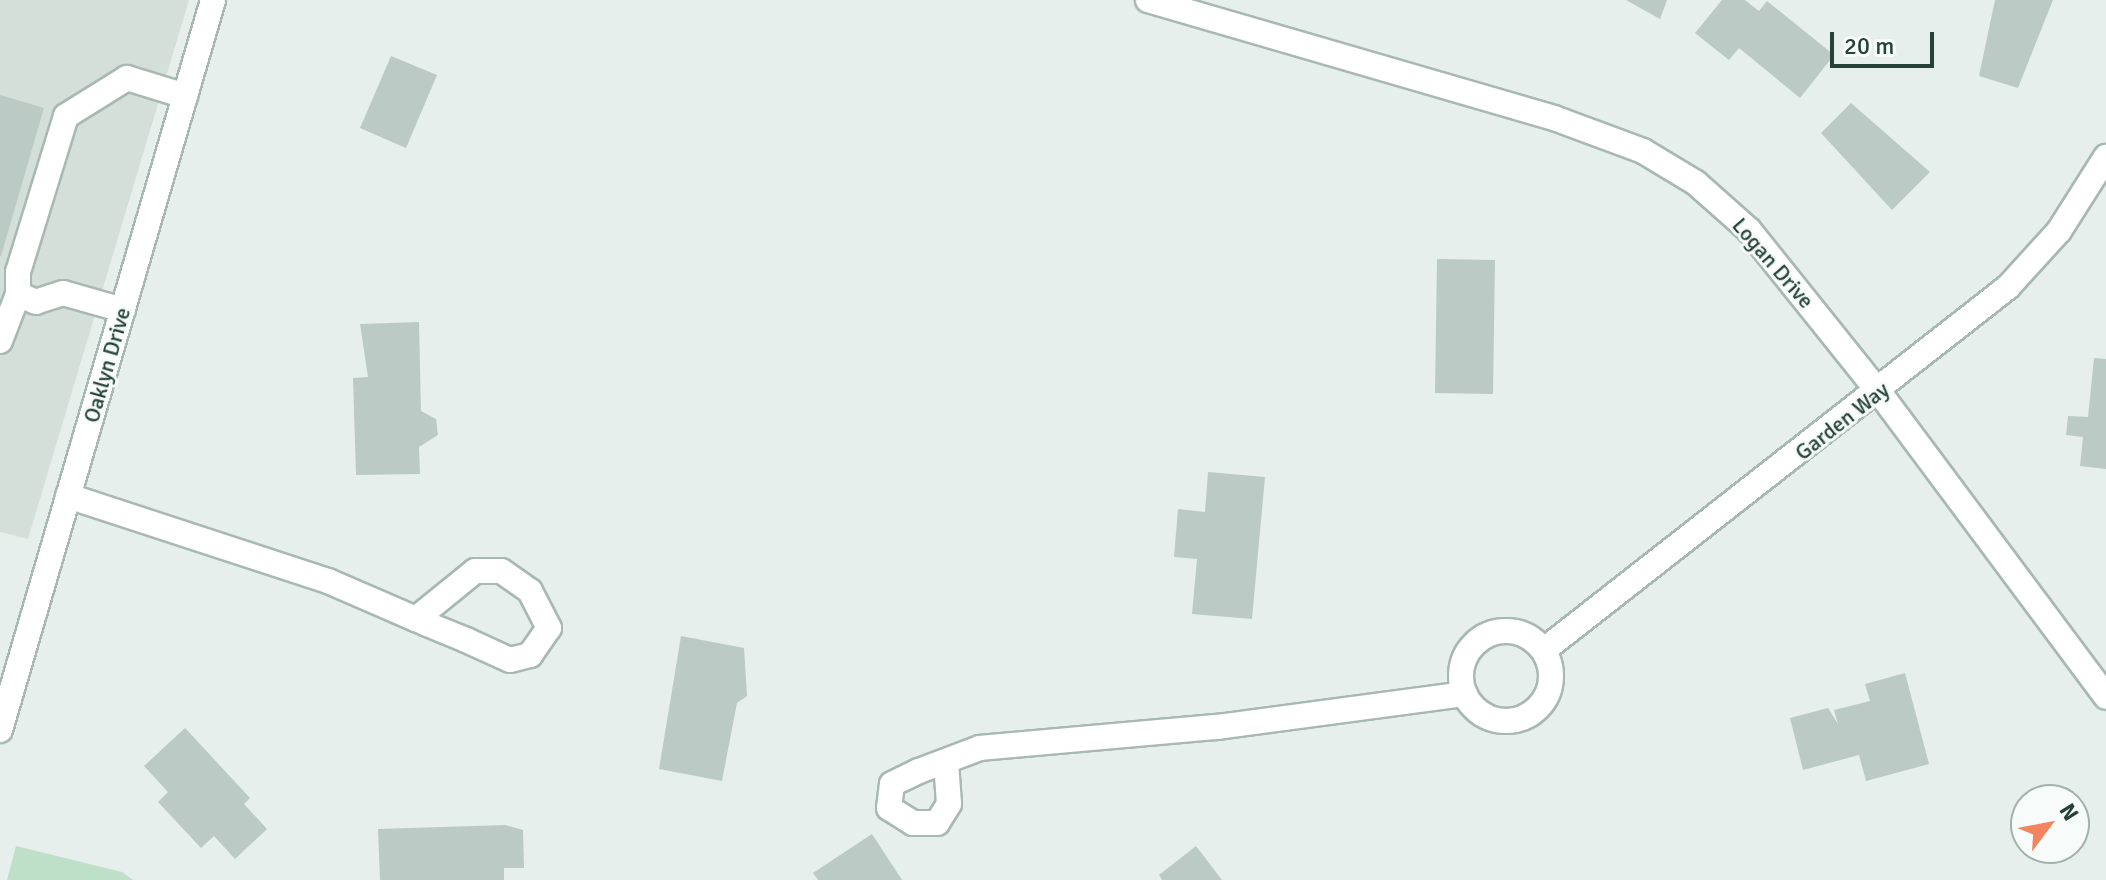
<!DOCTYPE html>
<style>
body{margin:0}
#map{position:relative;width:2106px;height:880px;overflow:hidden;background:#e6efeb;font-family:Signika,sans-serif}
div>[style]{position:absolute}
.built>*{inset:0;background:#d4dfda}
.green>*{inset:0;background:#bfe0c8}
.building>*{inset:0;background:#bbcac4}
.roads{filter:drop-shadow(2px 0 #a8b8b2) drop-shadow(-2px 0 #a8b8b2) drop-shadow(0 2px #a8b8b2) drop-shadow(0 -2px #a8b8b2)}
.minor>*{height:24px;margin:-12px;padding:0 12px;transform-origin:12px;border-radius:12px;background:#fff}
.minor>.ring{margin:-12px;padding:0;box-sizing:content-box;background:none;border:24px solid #fff;border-radius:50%}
span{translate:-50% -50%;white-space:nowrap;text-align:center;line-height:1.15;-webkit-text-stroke:6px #f7fbf9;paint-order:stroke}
.street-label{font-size:22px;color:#24423a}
.north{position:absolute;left:2010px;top:784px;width:80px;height:80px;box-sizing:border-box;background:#f7fbf9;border:2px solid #a3b1ad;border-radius:50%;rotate:58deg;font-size:22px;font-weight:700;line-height:32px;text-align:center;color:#24423a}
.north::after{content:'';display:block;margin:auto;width:28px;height:36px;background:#f4845f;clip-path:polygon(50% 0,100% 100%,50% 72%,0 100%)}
.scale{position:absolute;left:1830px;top:32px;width:104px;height:36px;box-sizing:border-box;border:4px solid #24423a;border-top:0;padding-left:10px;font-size:24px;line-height:28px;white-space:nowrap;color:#24423a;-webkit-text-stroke:6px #f7fbf9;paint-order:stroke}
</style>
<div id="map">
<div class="built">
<i style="clip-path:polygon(0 0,189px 0,28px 539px,0 532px)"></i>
</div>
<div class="green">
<i style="clip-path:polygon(16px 846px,122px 872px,133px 880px,7px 880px)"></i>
</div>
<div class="building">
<i style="clip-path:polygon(1626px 0,1667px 0,1660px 19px)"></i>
<i style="clip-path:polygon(1722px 0,1745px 0,1759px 11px,1767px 1px,1834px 55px,1800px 98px,1739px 48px,1729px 60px,1695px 33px)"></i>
<i style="clip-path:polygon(1995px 0,2053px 0,2018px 88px,1979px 76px)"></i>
<i style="clip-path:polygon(391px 56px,437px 75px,406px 148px,360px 128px)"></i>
<i style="clip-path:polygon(0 95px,44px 108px,1px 256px,0 256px)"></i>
<i style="clip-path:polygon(1851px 103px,1930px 172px,1892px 210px,1821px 133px)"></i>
<i style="clip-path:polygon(1437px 259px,1495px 260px,1493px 394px,1435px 393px)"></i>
<i style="clip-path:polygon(419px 322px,421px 411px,436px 419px,438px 435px,419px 447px,420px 474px,356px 475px,353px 378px,368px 377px,360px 324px)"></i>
<i style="clip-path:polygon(2094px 358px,2106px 359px,2106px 469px,2080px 466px,2083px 437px,2066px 435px,2068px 416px,2088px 417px)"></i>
<i style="clip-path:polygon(1208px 472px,1265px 477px,1252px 619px,1192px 614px,1197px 559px,1174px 557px,1178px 509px,1205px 512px)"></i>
<i style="clip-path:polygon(681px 636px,744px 648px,747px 696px,737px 703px,722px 781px,659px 769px)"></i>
<i style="clip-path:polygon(1905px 673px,1929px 764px,1866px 781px,1859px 755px,1803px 770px,1790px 718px,1828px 708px,1838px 724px,1834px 710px,1870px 701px,1865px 684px)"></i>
<i style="clip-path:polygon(185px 728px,250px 798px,244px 804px,267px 829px,235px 859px,214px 836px,201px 848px,158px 802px,168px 792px,144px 766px)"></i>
<i style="clip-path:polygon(505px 825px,523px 830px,524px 868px,504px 868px,504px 880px,380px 880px,378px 829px)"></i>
<i style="clip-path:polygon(872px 834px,902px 880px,818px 880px,813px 873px)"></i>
<i style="clip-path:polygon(1196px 846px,1222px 880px,1162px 880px,1159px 875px)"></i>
</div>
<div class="roads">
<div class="minor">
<i style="left:1148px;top:0;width:423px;rotate:16.2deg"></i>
<i style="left:1554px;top:118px;width:95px;rotate:20.3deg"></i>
<i style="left:1643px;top:151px;width:62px;rotate:31.1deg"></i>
<i style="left:1696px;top:183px;width:71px;rotate:41.6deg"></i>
<i style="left:1749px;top:230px;width:208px;rotate:51.3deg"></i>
<i style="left:1879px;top:392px;width:380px;rotate:53.3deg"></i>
<i style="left:123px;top:310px;width:62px;rotate:-164.2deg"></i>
<i style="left:63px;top:293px;width:28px;rotate:162deg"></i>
<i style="left:36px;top:302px;width:20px;rotate:-156deg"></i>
<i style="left:18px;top:294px;width:22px;rotate:-90deg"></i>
<i style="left:18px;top:272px;width:163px;rotate:-72.9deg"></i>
<i style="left:66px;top:116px;width:72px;rotate:-31.9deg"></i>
<i style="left:127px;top:78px;width:61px;rotate:17.2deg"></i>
<i style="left:0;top:341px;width:50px;rotate:-69deg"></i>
<i style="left:68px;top:496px;width:274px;rotate:18.1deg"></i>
<i style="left:328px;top:581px;width:96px;rotate:23.4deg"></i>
<i style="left:416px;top:619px;width:12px;rotate:24deg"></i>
<i style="left:427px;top:624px;width:42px;rotate:22.3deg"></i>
<i style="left:466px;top:640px;width:48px;rotate:24.4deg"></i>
<i style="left:510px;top:660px;width:21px;rotate:-14deg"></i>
<i style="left:530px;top:655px;width:33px;rotate:-55deg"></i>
<i style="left:549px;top:628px;width:42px;rotate:-117.2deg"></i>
<i style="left:530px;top:591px;width:35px;rotate:-145deg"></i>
<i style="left:501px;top:571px;width:26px;rotate:180deg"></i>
<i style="left:475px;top:571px;width:76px;rotate:140.9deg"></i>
<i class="ring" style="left:1461px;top:631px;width:66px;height:66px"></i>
<i style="left:1544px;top:650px;width:589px;rotate:-38.04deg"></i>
<i style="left:2008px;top:287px;width:76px;rotate:-47.7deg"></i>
<i style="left:2059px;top:231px;width:88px;rotate:-57.6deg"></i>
<i style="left:0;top:730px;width:760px;rotate:-73.73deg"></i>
<i style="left:946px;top:762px;width:42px;rotate:85.9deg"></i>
<i style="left:949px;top:804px;width:22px;rotate:122deg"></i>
<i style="left:937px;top:823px;width:24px;rotate:180deg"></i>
<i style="left:913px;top:823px;width:28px;rotate:-148deg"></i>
<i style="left:889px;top:808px;width:24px;rotate:-83deg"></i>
<i style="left:892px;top:784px;width:30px;rotate:-26deg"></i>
<i style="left:919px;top:771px;width:65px;rotate:-20.7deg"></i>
<i style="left:980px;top:748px;width:238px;rotate:-5.1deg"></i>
<i style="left:1217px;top:727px;width:250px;rotate:-7.6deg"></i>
</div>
</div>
<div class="street-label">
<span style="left:1773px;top:263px;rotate:49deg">Logan Drive</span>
<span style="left:107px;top:365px;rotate:-74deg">Oaklyn Drive</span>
<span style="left:1842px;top:421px;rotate:-38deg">Garden Way</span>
</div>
<div class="north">N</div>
<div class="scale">20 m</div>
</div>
